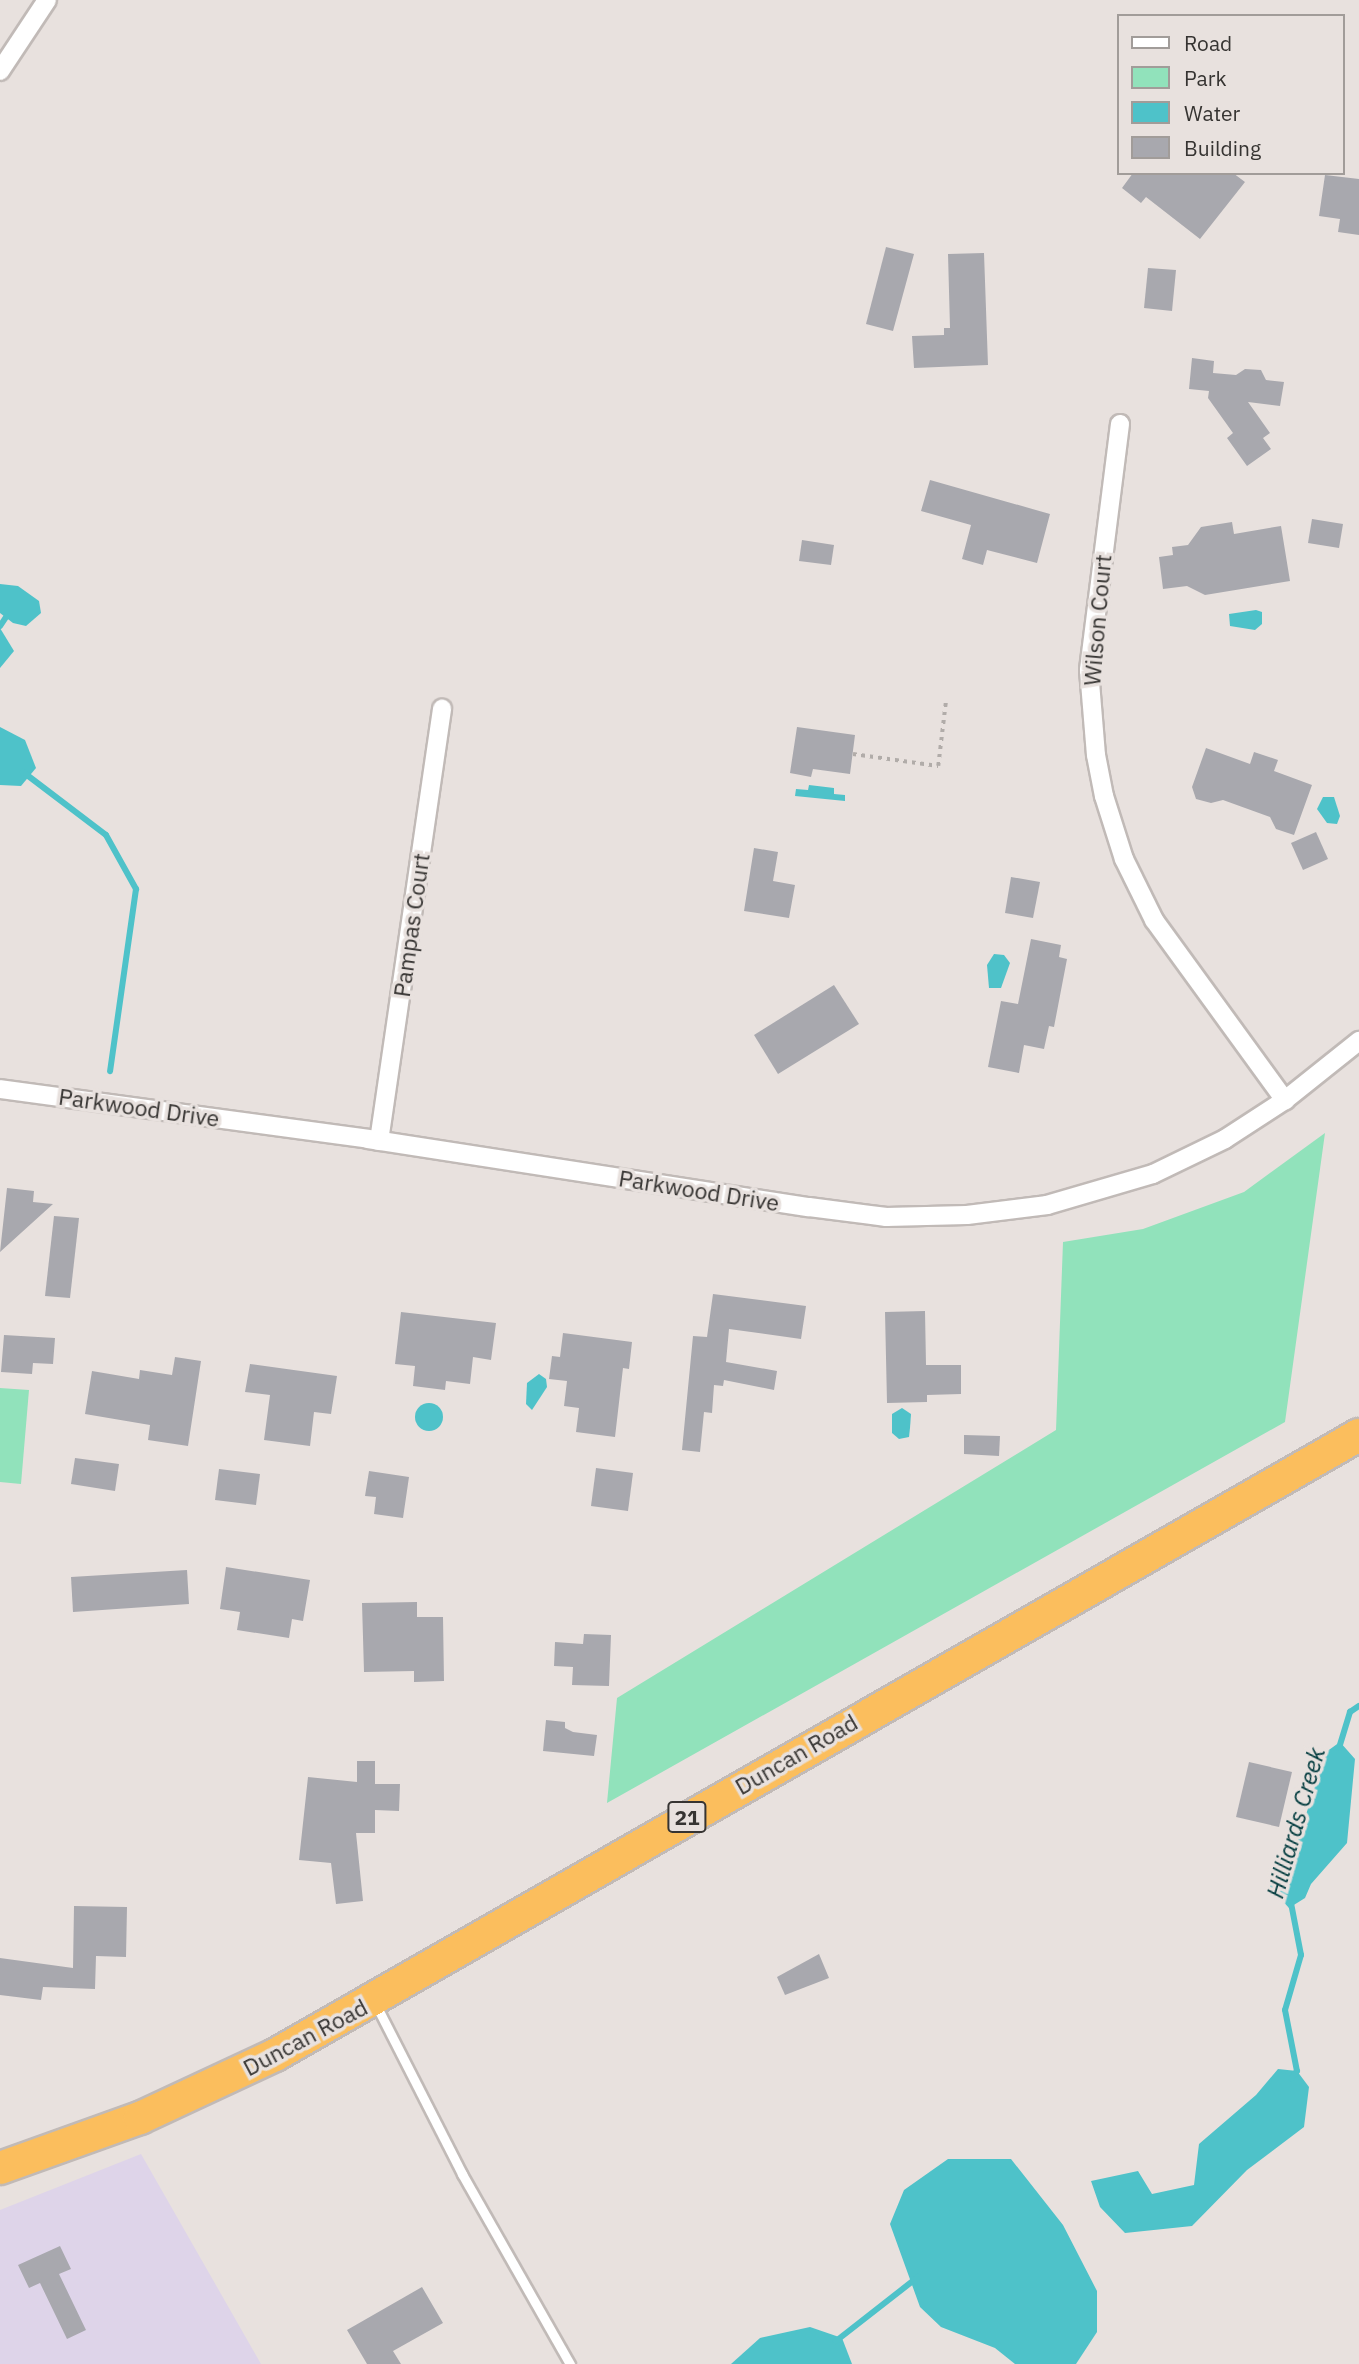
<!DOCTYPE html>
<style>
body{margin:0}
#map{position:relative;width:1359px;height:2364px;overflow:hidden;background:#e8e1de;font-family:"IBM Plex Sans",sans-serif}
div>[style]{position:absolute}
.commercial>*{inset:0;background:#ded4e9}
.green>*{inset:0;background:#91e2bb}
.water>*{inset:0;background:#4ec2c9}
.round{border-radius:50%}
.stream>*{height:6px;margin:-3px;padding:0 3px;transform-origin:3px;border-radius:3px;background:#4ec2c9}
.building>*{inset:0;background:#a8a8ae}
.path>*{height:3.5px;margin-top:-1.75px;transform-origin:0;background:repeating-linear-gradient(90deg,#b1aca9 0 3.5px,transparent 0 8.5px)}
.roads{filter:drop-shadow(2px 0 #c1bab7) drop-shadow(-2px 0 #c1bab7) drop-shadow(0 2px #c1bab7) drop-shadow(0 -2px #c1bab7)}
.lane>*{height:9px;margin:-4.5px;padding:0 4.5px;transform-origin:4.5px;border-radius:4.5px;background:#fff}
.street>*{height:18px;margin:-9px;padding:0 9px;transform-origin:9px;border-radius:9px;background:#fff}
.highway>*{height:32px;margin:-16px;padding:0 16px;transform-origin:16px;border-radius:16px;background:#fbbe5d}
span{translate:-50% -50%;white-space:nowrap;text-align:center;line-height:1.15;-webkit-text-stroke:7px #e8e1de;paint-order:stroke}
.shield-label span{padding:2px 5px;background:#e8e1de;border:2px solid;border-radius:5px;-webkit-text-stroke-width:0}
.shield-label{font-size:21px;color:#363432;font-weight:700}
.street-label{font-size:23px;color:#363432}
.water-label{font-size:24px;color:#023b3e;font-style:italic}
.legend{position:absolute;left:1117px;top:14px;width:228px;height:161px;box-sizing:border-box;background:#e8e1de;border:2px solid #a19c99;margin:0;padding:9px 12px;list-style:none;font-size:21px;color:#363432}
.legend li{display:flex;align-items:center;gap:14px;height:35px}
.legend b{width:35px;border:2px solid #a19c99}
</style>
<div id="map">
<div class="commercial">
<i style="clip-path:polygon(141px 2154px,261px 2364px,0 2364px,0 2210px)"></i>
</div>
<div class="green">
<i style="clip-path:polygon(1325px 1133px,1285px 1422px,607px 1803px,617px 1698px,1056px 1430px,1063px 1242px,1143px 1229px,1244px 1192px)"></i>
<i style="clip-path:polygon(0 1388px,29px 1390px,21px 1484px,0 1482px)"></i>
</div>
<div class="water">
<i style="clip-path:polygon(0 584px,18px 586px,39px 601px,41px 613px,26px 626px,13px 623px,0 613px)"></i>
<i style="clip-path:polygon(1256px 610px,1262px 612px,1262px 624px,1255px 630px,1230px 626px,1229px 614px)"></i>
<i style="clip-path:polygon(0 628px,14px 651px,0 668px)"></i>
<i style="clip-path:polygon(0 727px,25px 740px,36px 768px,21px 786px,0 785px)"></i>
<i style="clip-path:polygon(809px 785px,834px 788px,834px 794px,845px 795px,845px 801px,795px 796px,796px 789px,808px 790px)"></i>
<i style="clip-path:polygon(1323px 797px,1334px 797px,1340px 816px,1337px 824px,1327px 823px,1317px 809px)"></i>
<i style="clip-path:polygon(994px 954px,1004px 955px,1010px 963px,1001px 988px,989px 988px,987px 965px)"></i>
<i style="clip-path:polygon(539px 1374px,546px 1379px,547px 1387px,532px 1410px,526px 1404px,527px 1383px)"></i>
<i class="round" style="left:415px;top:1403px;width:28px;height:28px"></i>
<i style="clip-path:polygon(902px 1408px,911px 1414px,910px 1428px,909px 1437px,899px 1439px,892px 1433px,892px 1414px)"></i>
<i style="clip-path:polygon(1340px 1742px,1355px 1759px,1347px 1843px,1311px 1884px,1305px 1898px,1289px 1908px,1270px 1887px,1275px 1871px,1295px 1849px,1326px 1752px)"></i>
<i style="clip-path:polygon(1278px 2069px,1297px 2071px,1309px 2087px,1304px 2127px,1247px 2170px,1192px 2226px,1125px 2233px,1100px 2207px,1091px 2181px,1138px 2171px,1152px 2194px,1194px 2185px,1199px 2144px,1256px 2095px)"></i>
<i style="clip-path:polygon(948px 2159px,1011px 2159px,1063px 2225px,1097px 2291px,1097px 2332px,1076px 2364px,1015px 2364px,995px 2348px,941px 2327px,920px 2307px,890px 2224px,904px 2190px)"></i>
<i style="clip-path:polygon(810px 2327px,842px 2338px,852px 2364px,731px 2364px,760px 2338px)"></i>
</div>
<div class="stream">
<i style="left:0;top:626px;width:11px;rotate:-56deg"></i>
<i style="left:23px;top:772px;width:104px;rotate:37.2deg"></i>
<i style="left:106px;top:835px;width:62px;rotate:60.9deg"></i>
<i style="left:136px;top:889px;width:184px;rotate:98.1deg"></i>
<i style="left:1339px;top:1748px;width:38px;rotate:-73deg"></i>
<i style="left:1350px;top:1712px;width:11px;rotate:-34deg"></i>
<i style="left:1291px;top:1903px;width:53px;rotate:79.1deg"></i>
<i style="left:1301px;top:1955px;width:57px;rotate:106.2deg"></i>
<i style="left:1285px;top:2010px;width:62px;rotate:78.9deg"></i>
<i style="left:1297px;top:2071px;width:9px;rotate:126deg"></i>
<i style="left:836px;top:2341px;width:104px;rotate:-38deg"></i>
</div>
<div class="building">
<i style="clip-path:polygon(1133px 173px,1233px 173px,1245px 182px,1200px 239px,1146px 197px,1141px 203px,1122px 188px)"></i>
<i style="clip-path:polygon(1325px 175px,1359px 179px,1359px 235px,1338px 232px,1340px 219px,1319px 216px)"></i>
<i style="clip-path:polygon(886px 247px,914px 254px,893px 331px,866px 324px)"></i>
<i style="clip-path:polygon(984px 253px,988px 365px,914px 368px,912px 336px,944px 335px,944px 328px,950px 328px,948px 254px)"></i>
<i style="clip-path:polygon(1148px 268px,1176px 270px,1172px 311px,1144px 308px)"></i>
<i style="clip-path:polygon(1192px 358px,1214px 361px,1213px 373px,1236px 375px,1245px 369px,1261px 370px,1266px 380px,1284px 382px,1280px 406px,1248px 402px,1270px 433px,1263px 438px,1271px 449px,1247px 466px,1227px 438px,1233px 433px,1208px 398px,1209px 391px,1189px 389px)"></i>
<i style="clip-path:polygon(930px 480px,1050px 514px,1037px 563px,987px 550px,983px 565px,962px 559px,971px 525px,921px 511px)"></i>
<i style="clip-path:polygon(1312px 519px,1343px 524px,1339px 548px,1308px 543px)"></i>
<i style="clip-path:polygon(1232px 522px,1234px 534px,1281px 526px,1290px 581px,1205px 595px,1187px 586px,1163px 589px,1159px 557px,1173px 555px,1172px 547px,1188px 545px,1201px 527px)"></i>
<i style="clip-path:polygon(802px 540px,834px 545px,831px 565px,799px 561px)"></i>
<i style="clip-path:polygon(797px 727px,855px 735px,850px 774px,813px 769px,811px 777px,790px 773px)"></i>
<i style="clip-path:polygon(1206px 748px,1250px 764px,1254px 752px,1278px 760px,1274px 771px,1312px 785px,1294px 835px,1276px 829px,1270px 817px,1223px 800px,1211px 803px,1196px 799px,1192px 787px)"></i>
<i style="clip-path:polygon(1316px 832px,1328px 859px,1303px 870px,1291px 843px)"></i>
<i style="clip-path:polygon(754px 848px,778px 852px,773px 881px,795px 885px,789px 918px,744px 911px)"></i>
<i style="clip-path:polygon(1011px 877px,1040px 882px,1033px 918px,1005px 913px)"></i>
<i style="clip-path:polygon(1031px 939px,1061px 945px,1059px 957px,1067px 959px,1054px 1027px,1049px 1026px,1044px 1049px,1024px 1045px,1019px 1073px,988px 1067px,1001px 1001px,1018px 1004px)"></i>
<i style="clip-path:polygon(834px 985px,859px 1024px,778px 1074px,754px 1035px)"></i>
<i style="clip-path:polygon(7px 1188px,34px 1191px,33px 1202px,53px 1204px,0 1252px)"></i>
<i style="clip-path:polygon(54px 1216px,79px 1218px,70px 1298px,45px 1296px)"></i>
<i style="clip-path:polygon(713px 1294px,806px 1306px,801px 1339px,729px 1329px,726px 1362px,777px 1371px,774px 1390px,724px 1380px,723px 1386px,714px 1385px,712px 1413px,704px 1412px,700px 1452px,682px 1450px,693px 1336px,707px 1337px)"></i>
<i style="clip-path:polygon(925px 1311px,926px 1365px,961px 1365px,961px 1394px,927px 1395px,927px 1402px,887px 1403px,885px 1312px)"></i>
<i style="clip-path:polygon(401px 1312px,496px 1323px,491px 1360px,473px 1357px,470px 1384px,446px 1381px,445px 1390px,413px 1386px,415px 1366px,395px 1364px)"></i>
<i style="clip-path:polygon(563px 1333px,632px 1342px,629px 1369px,623px 1368px,615px 1437px,576px 1432px,579px 1408px,564px 1406px,567px 1381px,549px 1379px,552px 1356px,560px 1357px)"></i>
<i style="clip-path:polygon(4px 1335px,55px 1338px,53px 1364px,33px 1363px,32px 1374px,1px 1372px)"></i>
<i style="clip-path:polygon(175px 1357px,201px 1361px,188px 1446px,148px 1440px,150px 1425px,85px 1414px,92px 1371px,139px 1379px,140px 1370px,172px 1375px)"></i>
<i style="clip-path:polygon(250px 1364px,337px 1376px,331px 1414px,314px 1412px,310px 1446px,264px 1440px,270px 1395px,245px 1392px)"></i>
<i style="clip-path:polygon(964px 1435px,1000px 1436px,999px 1456px,964px 1454px)"></i>
<i style="clip-path:polygon(75px 1458px,119px 1464px,115px 1491px,71px 1484px)"></i>
<i style="clip-path:polygon(596px 1468px,633px 1473px,628px 1511px,591px 1506px)"></i>
<i style="clip-path:polygon(219px 1469px,260px 1474px,256px 1505px,215px 1500px)"></i>
<i style="clip-path:polygon(369px 1471px,409px 1477px,403px 1518px,374px 1514px,376px 1497px,365px 1496px)"></i>
<i style="clip-path:polygon(226px 1567px,310px 1580px,303px 1621px,292px 1619px,289px 1638px,237px 1630px,240px 1612px,220px 1609px)"></i>
<i style="clip-path:polygon(187px 1570px,189px 1604px,73px 1612px,71px 1577px)"></i>
<i style="clip-path:polygon(417px 1602px,417px 1617px,443px 1617px,444px 1681px,414px 1682px,414px 1671px,364px 1672px,362px 1603px)"></i>
<i style="clip-path:polygon(584px 1634px,611px 1635px,609px 1686px,572px 1685px,573px 1667px,554px 1666px,555px 1642px,583px 1644px)"></i>
<i style="clip-path:polygon(546px 1720px,565px 1722px,565px 1728px,573px 1732px,597px 1735px,594px 1756px,543px 1751px)"></i>
<i style="clip-path:polygon(357px 1761px,375px 1761px,375px 1784px,400px 1784px,399px 1811px,375px 1810px,375px 1833px,356px 1833px,363px 1901px,336px 1904px,331px 1863px,299px 1860px,308px 1777px,357px 1782px)"></i>
<i style="clip-path:polygon(1249px 1762px,1292px 1772px,1279px 1827px,1236px 1817px)"></i>
<i style="clip-path:polygon(74px 1906px,127px 1907px,126px 1957px,96px 1956px,95px 1989px,43px 1987px,41px 2000px,0 1995px,0 1958px,73px 1968px)"></i>
<i style="clip-path:polygon(819px 1954px,829px 1978px,785px 1995px,777px 1977px)"></i>
<i style="clip-path:polygon(60px 2246px,71px 2269px,59px 2274px,86px 2330px,67px 2339px,40px 2283px,29px 2288px,18px 2265px)"></i>
<i style="clip-path:polygon(422px 2287px,443px 2323px,393px 2351px,401px 2364px,367px 2364px,347px 2330px)"></i>
</div>
<div class="path">
<i style="left:853px;top:754px;width:86px;rotate:8deg"></i>
<i style="left:938px;top:766px;width:67px;rotate:-83.2deg"></i>
</div>
<div class="roads">
<div class="lane">
<i style="left:376px;top:2005px;width:190px;rotate:63deg"></i>
<i style="left:462px;top:2174px;width:219px;rotate:60.4deg"></i>
</div>
<div class="street">
<i style="left:0;top:71px;width:85px;rotate:-56.5deg"></i>
<i style="left:1120px;top:424px;width:248px;rotate:97.2deg"></i>
<i style="left:1089px;top:670px;width:85px;rotate:85.3deg"></i>
<i style="left:1096px;top:755px;width:42px;rotate:79deg"></i>
<i style="left:1104px;top:796px;width:66px;rotate:72.4deg"></i>
<i style="left:1124px;top:859px;width:68px;rotate:63.8deg"></i>
<i style="left:1154px;top:920px;width:223px;rotate:54deg"></i>
<i style="left:0;top:1089px;width:371px;rotate:7.7deg"></i>
<i style="left:368px;top:1139px;width:446px;rotate:8.8deg"></i>
<i style="left:809px;top:1207px;width:78px;rotate:7.4deg"></i>
<i style="left:886px;top:1217px;width:81px;rotate:-1.4deg"></i>
<i style="left:967px;top:1215px;width:81px;rotate:-7.1deg"></i>
<i style="left:1047px;top:1205px;width:110px;rotate:-16.3deg"></i>
<i style="left:1153px;top:1174px;width:80px;rotate:-25.9deg"></i>
<i style="left:1225px;top:1139px;width:72px;rotate:-33deg"></i>
<i style="left:1285px;top:1100px;width:95px;rotate:-38.6deg"></i>
<i style="left:379px;top:1141px;width:437px;rotate:-81.7deg"></i>
</div>
<div class="highway">
<i style="left:0;top:2168px;width:149px;rotate:-19.7deg"></i>
<i style="left:140px;top:2118px;width:149px;rotate:-25deg"></i>
<i style="left:275px;top:2055px;width:1249px;rotate:-29.77deg"></i>
</div>
</div>
<div class="shield-label">
<span style="left:687px;top:1817px">21</span>
</div>
<div class="street-label">
<span style="left:1097px;top:620px;rotate:-85deg">Wilson Court</span>
<span style="left:411px;top:925px;rotate:-82deg">Pampas Court</span>
<span style="left:139px;top:1107px;rotate:8deg">Parkwood Drive</span>
<span style="left:699px;top:1190px;rotate:9deg">Parkwood Drive</span>
<span style="left:796px;top:1754px;rotate:-30deg">Duncan Road</span>
<span style="left:305px;top:2037px;rotate:-28deg">Duncan Road</span>
</div>
<div class="water-label">
<span style="left:1296px;top:1823px;rotate:-74deg">Hilliards Creek</span>
</div>
<ul class="legend">
<li><b style="height:9px;background:#fff"></b>Road</li>
<li><b style="height:19px;background:#91e2bb"></b>Park</li>
<li><b style="height:19px;background:#4ec2c9"></b>Water</li>
<li><b style="height:19px;background:#a8a8ae"></b>Building</li>
</ul>
</div>
